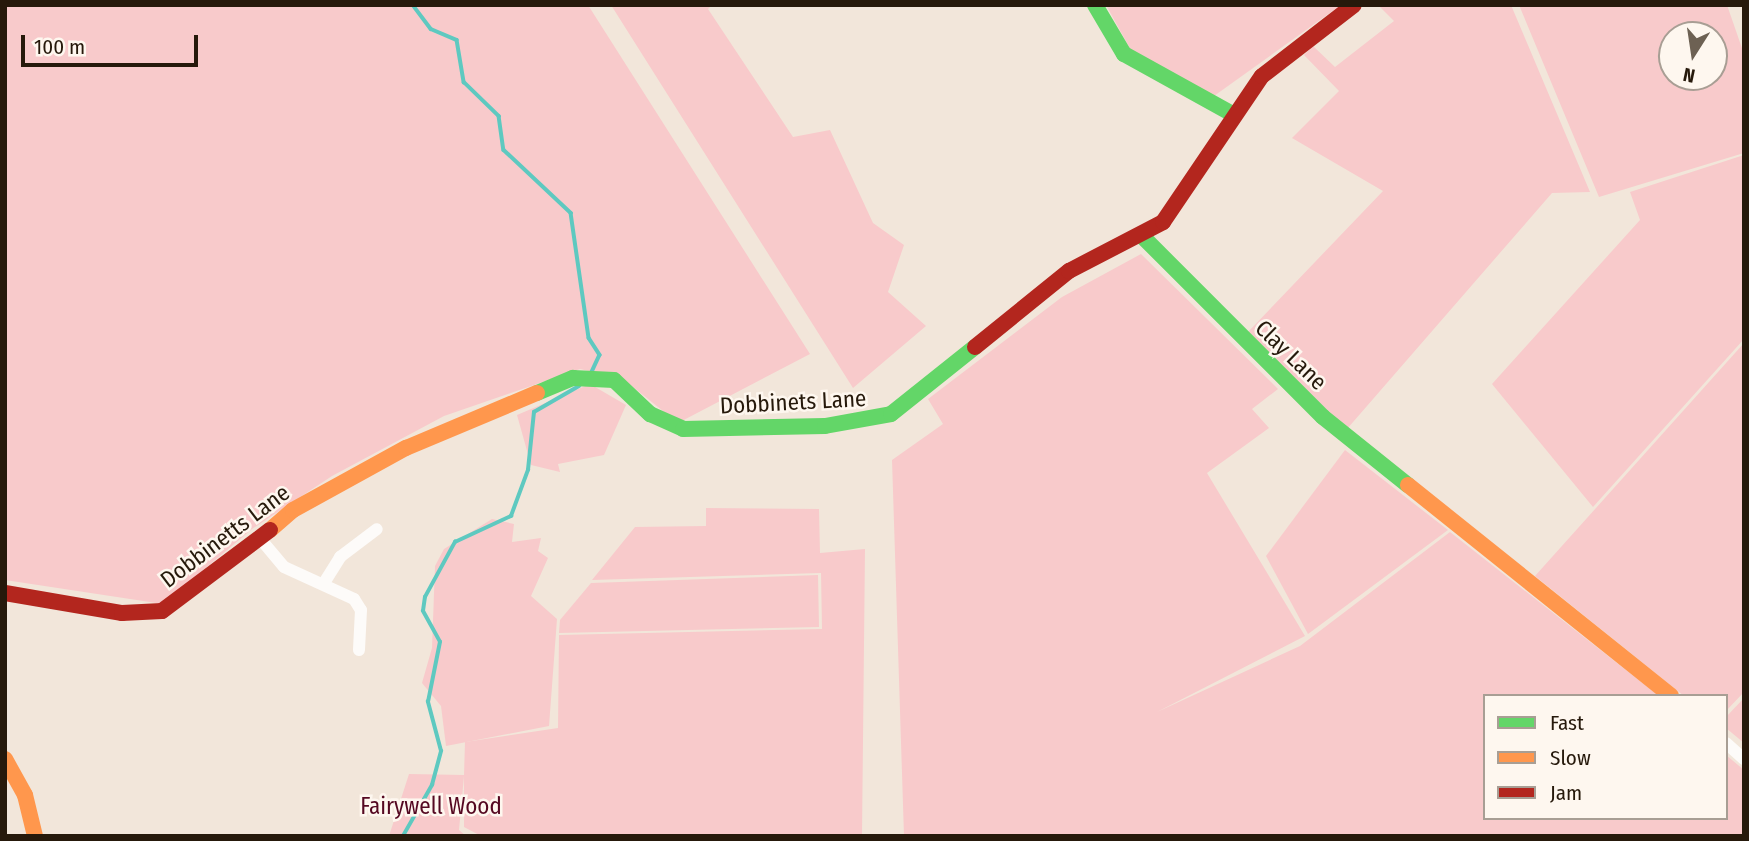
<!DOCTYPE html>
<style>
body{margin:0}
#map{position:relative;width:1749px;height:841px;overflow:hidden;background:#f2e6da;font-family:"Fira Sans Condensed",sans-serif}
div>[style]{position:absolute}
.green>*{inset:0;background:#f8cacb}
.stream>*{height:3.5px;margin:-1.75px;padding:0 1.75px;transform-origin:1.75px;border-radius:1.75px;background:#5ec9c0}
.street>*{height:12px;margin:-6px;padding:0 6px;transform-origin:6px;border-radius:6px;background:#fdfbf9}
.fast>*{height:16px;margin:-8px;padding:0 8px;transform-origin:8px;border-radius:8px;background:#63d668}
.slow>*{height:16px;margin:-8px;padding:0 8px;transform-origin:8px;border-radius:8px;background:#ff974d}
.jam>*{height:16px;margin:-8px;padding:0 8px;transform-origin:8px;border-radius:8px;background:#b3261e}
span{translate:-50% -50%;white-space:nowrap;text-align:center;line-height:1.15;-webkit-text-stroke:5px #fef7ef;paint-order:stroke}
.street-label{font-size:23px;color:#26190b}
.park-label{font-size:23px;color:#550821}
.frame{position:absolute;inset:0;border:7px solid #26190b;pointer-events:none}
.legend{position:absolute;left:1483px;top:694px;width:245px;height:126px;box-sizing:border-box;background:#fef7ef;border:2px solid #a89e94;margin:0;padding:9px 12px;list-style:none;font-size:21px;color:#26190b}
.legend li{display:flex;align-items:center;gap:14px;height:35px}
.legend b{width:35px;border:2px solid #a89e94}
.north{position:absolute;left:1658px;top:21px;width:70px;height:70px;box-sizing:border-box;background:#fef7ef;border:2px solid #a89e94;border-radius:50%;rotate:192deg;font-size:19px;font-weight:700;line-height:28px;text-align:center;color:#26190b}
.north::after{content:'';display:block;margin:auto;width:24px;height:32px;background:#6d6153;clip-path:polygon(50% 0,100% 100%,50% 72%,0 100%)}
.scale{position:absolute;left:21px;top:35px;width:177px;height:32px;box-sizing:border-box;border:4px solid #26190b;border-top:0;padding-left:9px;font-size:21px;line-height:24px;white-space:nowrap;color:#26190b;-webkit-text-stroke:5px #fef7ef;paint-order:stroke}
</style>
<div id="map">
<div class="green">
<i style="clip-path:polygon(5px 5px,588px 5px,810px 354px,678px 423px,623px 379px,580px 369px,444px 416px,332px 476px,252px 529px,163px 604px,5px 580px)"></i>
<i style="clip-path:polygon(611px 5px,712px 5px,708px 9px,793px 137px,830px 130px,873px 223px,904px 245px,888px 292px,926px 326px,853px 388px)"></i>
<i style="clip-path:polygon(1106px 5px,1341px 5px,1214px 96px,1132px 52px)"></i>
<i style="clip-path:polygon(1378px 5px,1511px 5px,1590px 192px,1552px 193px,1347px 429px,1247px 333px,1383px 191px,1292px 138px,1339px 91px,1304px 55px,1313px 46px,1335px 67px,1394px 21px)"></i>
<i style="clip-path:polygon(evenodd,1519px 5px,1727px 5px,1744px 54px,1744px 153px,1599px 197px,1519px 5px,1672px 35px,1714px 35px,1714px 77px,1672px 77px,1672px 35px)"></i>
<i style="clip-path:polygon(1744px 155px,1744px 339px,1593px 507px,1492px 384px,1640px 220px,1630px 192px)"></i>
<i style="clip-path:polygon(1141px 254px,1278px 389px,1252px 409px,1269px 428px,1207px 473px,1305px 636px,1157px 712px,1300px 646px,1450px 532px,1659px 696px,1485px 696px,1485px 818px,1726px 818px,1726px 755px,1744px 770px,1744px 836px,904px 836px,892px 460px,943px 424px,928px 399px,1062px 297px)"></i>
<i style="clip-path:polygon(1744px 343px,1744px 692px,1726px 711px,1726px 696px,1684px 696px,1535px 576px)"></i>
<i style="clip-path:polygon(590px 384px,626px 405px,604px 455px,558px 464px,560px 472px,531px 465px,517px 415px)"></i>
<i style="clip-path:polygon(1345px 450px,1448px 530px,1308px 634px,1266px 556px)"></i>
<i style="clip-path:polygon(706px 508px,819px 509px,820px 553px,865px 549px,862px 836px,481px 836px,464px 827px,464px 776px,459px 830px,466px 836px,389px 836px,409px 774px,464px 775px,465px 742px,558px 728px,559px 635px,822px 629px,821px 573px,592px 580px,635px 527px,706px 526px)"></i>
<i style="clip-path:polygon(492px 519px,514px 524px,512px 542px,541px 538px,538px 551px,548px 558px,531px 596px,557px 619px,549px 726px,446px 746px,441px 706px,422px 683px,432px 648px,435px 566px,444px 549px)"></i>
<i style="clip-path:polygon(818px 575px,819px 627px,559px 633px,560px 620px,591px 583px)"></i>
<i style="clip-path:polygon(1744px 698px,1744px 743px,1726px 728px,1726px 717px)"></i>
</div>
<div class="stream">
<i style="left:413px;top:5px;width:30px;rotate:53deg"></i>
<i style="left:431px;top:29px;width:28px;rotate:23deg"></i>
<i style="left:457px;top:40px;width:43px;rotate:80.5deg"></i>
<i style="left:464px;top:82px;width:49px;rotate:44.2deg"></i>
<i style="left:499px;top:116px;width:34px;rotate:82deg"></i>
<i style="left:504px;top:150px;width:92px;rotate:43.2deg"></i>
<i style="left:571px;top:213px;width:126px;rotate:81.8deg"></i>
<i style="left:589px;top:338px;width:20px;rotate:57deg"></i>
<i style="left:600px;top:355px;width:19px;rotate:115deg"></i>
<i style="left:403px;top:836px;width:59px;rotate:-60.4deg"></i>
<i style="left:432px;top:785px;width:35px;rotate:-75deg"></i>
<i style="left:441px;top:751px;width:51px;rotate:-104.9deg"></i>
<i style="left:428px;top:702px;width:61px;rotate:-78.7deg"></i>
<i style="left:440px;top:642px;width:35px;rotate:-119deg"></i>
<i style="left:423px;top:611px;width:14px;rotate:-82deg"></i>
<i style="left:425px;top:597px;width:63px;rotate:-61.4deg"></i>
<i style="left:455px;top:542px;width:62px;rotate:-24.9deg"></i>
<i style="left:511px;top:516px;width:49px;rotate:-69.7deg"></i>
<i style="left:528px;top:470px;width:58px;rotate:-84.1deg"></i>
<i style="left:534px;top:412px;width:52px;rotate:-30deg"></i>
</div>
<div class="street">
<i style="left:258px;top:536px;width:40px;rotate:50deg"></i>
<i style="left:284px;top:567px;width:77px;rotate:24.6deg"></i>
<i style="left:354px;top:599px;width:13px;rotate:58deg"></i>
<i style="left:361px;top:610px;width:40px;rotate:92.9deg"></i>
<i style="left:324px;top:583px;width:31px;rotate:-58deg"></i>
<i style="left:340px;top:557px;width:46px;rotate:-37.1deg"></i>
<i style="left:1726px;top:743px;width:24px;rotate:42deg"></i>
</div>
<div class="fast">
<i style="left:1095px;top:5px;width:57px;rotate:59.4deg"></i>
<i style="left:1124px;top:54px;width:126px;rotate:29deg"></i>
<i style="left:1141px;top:235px;width:257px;rotate:45deg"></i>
<i style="left:1323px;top:417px;width:109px;rotate:38.7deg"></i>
<i style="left:537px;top:393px;width:39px;rotate:-23deg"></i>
<i style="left:573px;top:378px;width:41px;rotate:2.8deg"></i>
<i style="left:614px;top:380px;width:50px;rotate:43.4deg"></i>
<i style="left:650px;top:414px;width:36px;rotate:24deg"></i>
<i style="left:683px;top:429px;width:142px;rotate:-1.2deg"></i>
<i style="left:825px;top:426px;width:67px;rotate:-10.3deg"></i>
<i style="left:891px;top:414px;width:107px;rotate:-38.6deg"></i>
</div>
<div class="slow">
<i style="left:1408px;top:485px;width:337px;rotate:38.7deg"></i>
<i style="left:270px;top:530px;width:30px;rotate:-41deg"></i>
<i style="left:293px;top:510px;width:129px;rotate:-28.8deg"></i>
<i style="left:406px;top:448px;width:142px;rotate:-22.8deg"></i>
<i style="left:5px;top:759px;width:41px;rotate:60.9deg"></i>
<i style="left:25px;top:795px;width:42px;rotate:76.3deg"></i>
</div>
<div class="jam">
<i style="left:975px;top:347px;width:121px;rotate:-39deg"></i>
<i style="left:1069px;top:271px;width:106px;rotate:-27.5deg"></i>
<i style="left:1163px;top:222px;width:176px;rotate:-55.9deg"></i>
<i style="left:1262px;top:76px;width:116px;rotate:-37.7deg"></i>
<i style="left:5px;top:593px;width:119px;rotate:9.7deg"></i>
<i style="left:122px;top:613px;width:40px;rotate:-2.9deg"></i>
<i style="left:162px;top:611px;width:135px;rotate:-36.9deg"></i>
</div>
<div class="street-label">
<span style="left:1291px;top:355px;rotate:44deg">Clay Lane</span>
<span style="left:793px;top:402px;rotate:-3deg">Dobbinets Lane</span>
<span style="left:225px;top:536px;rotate:-37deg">Dobbinetts Lane</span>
</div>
<div class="park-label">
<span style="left:431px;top:806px">Fairywell Wood</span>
</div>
<div class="frame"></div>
<ul class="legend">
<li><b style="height:9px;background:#63d668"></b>Fast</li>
<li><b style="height:9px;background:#ff974d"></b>Slow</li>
<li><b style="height:9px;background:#b3261e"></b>Jam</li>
</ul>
<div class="north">N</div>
<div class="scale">100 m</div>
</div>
